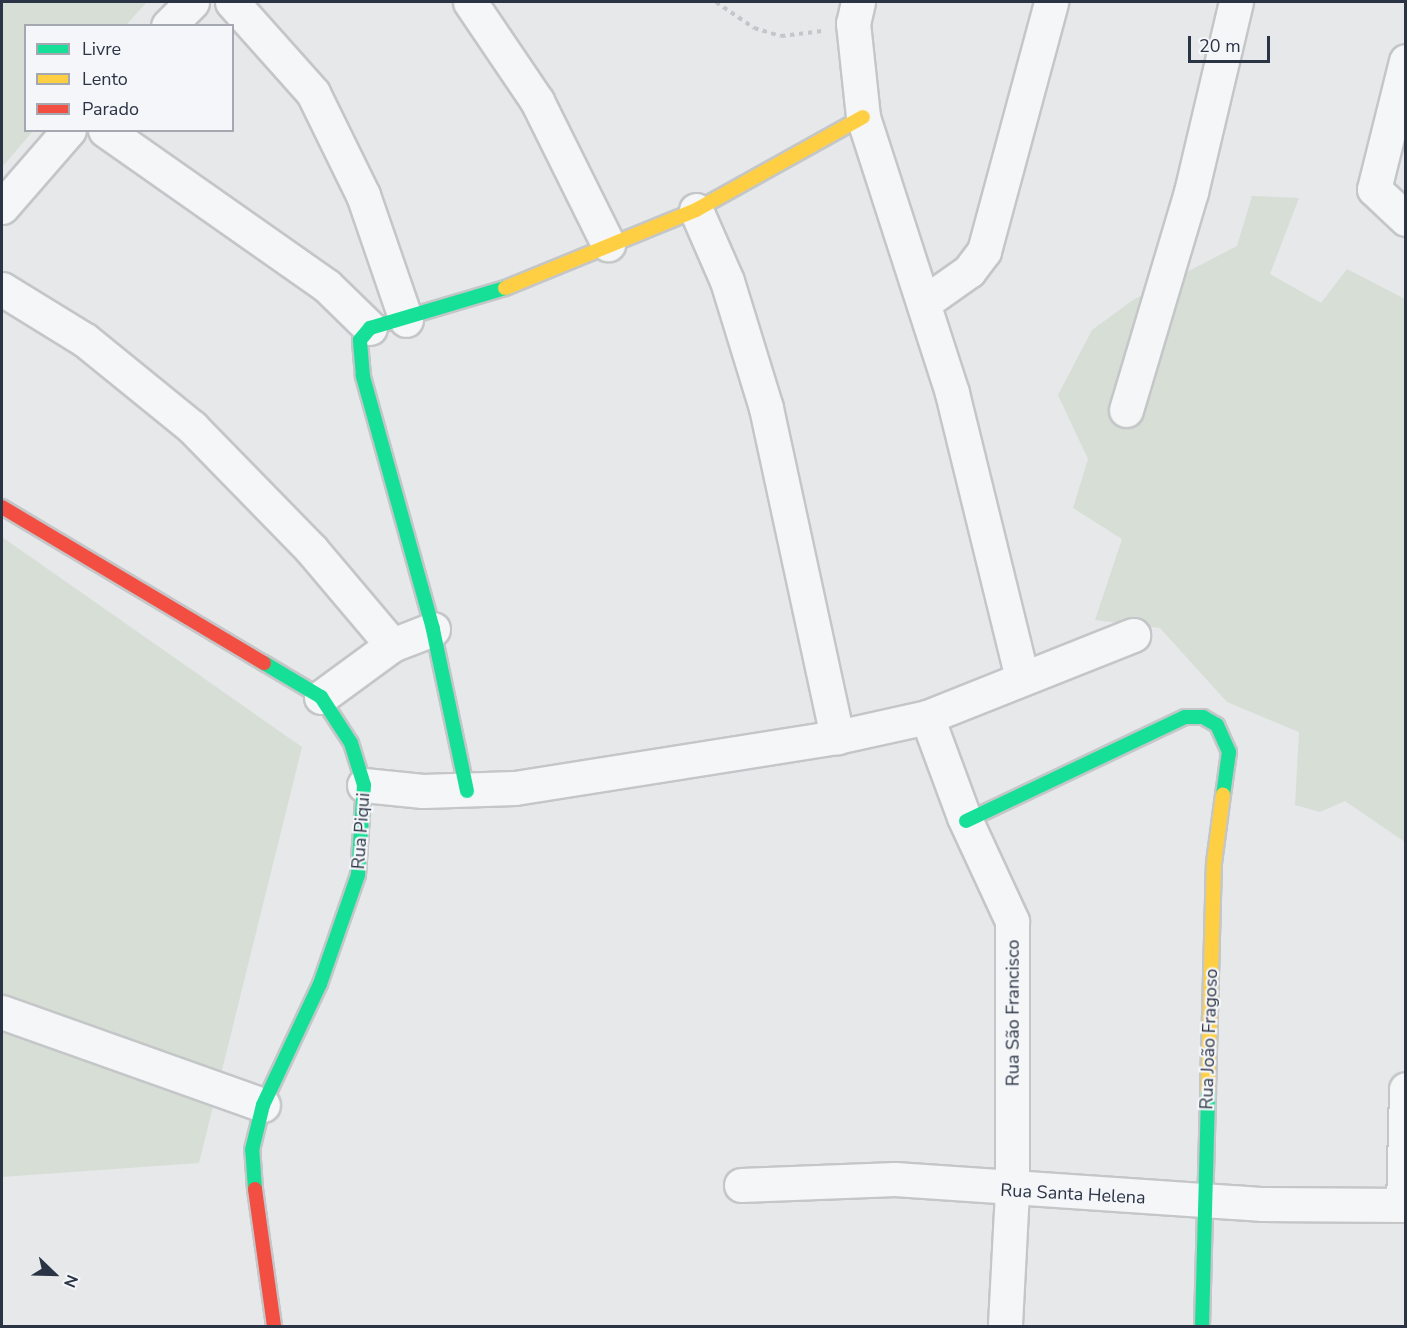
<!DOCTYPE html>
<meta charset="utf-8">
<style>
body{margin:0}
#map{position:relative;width:1407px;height:1328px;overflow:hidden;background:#e6e8ea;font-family:"Nunito Sans",sans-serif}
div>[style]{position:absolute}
.green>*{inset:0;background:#d6ded6}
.path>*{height:4px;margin-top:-2px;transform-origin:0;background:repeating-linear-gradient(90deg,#c5c6ca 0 4.5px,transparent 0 9px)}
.roads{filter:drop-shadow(2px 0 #c4c6c8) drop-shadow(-2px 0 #c4c6c8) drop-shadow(0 2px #c4c6c8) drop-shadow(0 -2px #c4c6c8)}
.street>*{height:33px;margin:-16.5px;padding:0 16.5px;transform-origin:16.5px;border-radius:16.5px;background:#f5f6f7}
.fast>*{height:14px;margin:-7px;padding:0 7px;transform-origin:7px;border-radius:7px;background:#16e098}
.slow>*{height:14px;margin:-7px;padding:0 7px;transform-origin:7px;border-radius:7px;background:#ffcf43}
.jam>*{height:14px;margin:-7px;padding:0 7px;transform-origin:7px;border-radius:7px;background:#f24e42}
span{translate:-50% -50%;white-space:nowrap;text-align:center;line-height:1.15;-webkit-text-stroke:4.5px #f4f6f9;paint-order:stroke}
.street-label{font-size:18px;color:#2b3445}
.frame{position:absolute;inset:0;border:3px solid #2b3445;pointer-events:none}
.legend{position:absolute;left:24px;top:24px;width:210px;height:108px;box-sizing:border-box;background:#f4f6f9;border:2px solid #a4a8b1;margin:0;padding:8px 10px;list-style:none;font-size:18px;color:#2b3445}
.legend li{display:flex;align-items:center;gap:12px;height:30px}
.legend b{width:30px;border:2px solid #a4a8b1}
.north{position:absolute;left:24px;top:1244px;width:60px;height:60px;-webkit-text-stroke:4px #f4f6f9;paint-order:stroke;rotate:113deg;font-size:16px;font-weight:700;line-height:24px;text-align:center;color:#2b3445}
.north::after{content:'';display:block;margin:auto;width:21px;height:27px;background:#2b3445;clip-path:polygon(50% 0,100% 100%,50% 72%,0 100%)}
.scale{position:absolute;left:1188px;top:36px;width:82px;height:27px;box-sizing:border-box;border:3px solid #2b3445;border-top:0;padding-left:8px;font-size:18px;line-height:21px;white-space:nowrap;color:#2b3445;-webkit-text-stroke:4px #f4f6f9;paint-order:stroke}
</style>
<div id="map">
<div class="green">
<i style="clip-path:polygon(2px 2px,147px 2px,126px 25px,26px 26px,26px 130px,33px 131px,2px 167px)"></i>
<i style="clip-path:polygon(1252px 196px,1299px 198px,1270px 274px,1321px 303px,1347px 269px,1405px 299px,1405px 842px,1345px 801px,1320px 812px,1295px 805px,1299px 732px,1227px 702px,1160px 628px,1095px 620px,1122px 539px,1073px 508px,1088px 459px,1058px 395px,1092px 330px,1133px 300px,1237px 246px)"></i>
<i style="clip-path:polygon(2px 537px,302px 747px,199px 1163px,2px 1177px)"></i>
</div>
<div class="path">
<i style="left:716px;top:2px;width:46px;rotate:34.4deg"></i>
<i style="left:754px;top:28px;width:28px;rotate:17deg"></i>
<i style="left:781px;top:36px;width:42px;rotate:-6.8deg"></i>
</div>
<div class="roads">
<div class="street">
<i style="left:232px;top:2px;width:122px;rotate:48.3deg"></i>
<i style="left:313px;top:93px;width:114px;rotate:63.9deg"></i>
<i style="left:363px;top:195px;width:132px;rotate:71deg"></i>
<i style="left:470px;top:2px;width:120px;rotate:55.9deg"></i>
<i style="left:537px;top:101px;width:160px;rotate:63.6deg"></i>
<i style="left:858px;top:2px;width:22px;rotate:103deg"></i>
<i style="left:853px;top:23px;width:95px;rotate:83.9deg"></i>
<i style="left:863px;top:117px;width:290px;rotate:72.1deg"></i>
<i style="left:952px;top:393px;width:294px;rotate:76.2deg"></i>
<i style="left:168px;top:26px;width:34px;rotate:-45deg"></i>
<i style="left:1406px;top:61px;width:132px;rotate:104deg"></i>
<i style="left:1374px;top:189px;width:44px;rotate:43.2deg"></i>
<i style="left:105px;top:130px;width:271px;rotate:35.1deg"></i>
<i style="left:327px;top:286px;width:60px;rotate:44.3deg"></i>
<i style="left:2px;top:207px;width:102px;rotate:-49deg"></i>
<i style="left:696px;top:210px;width:77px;rotate:66.4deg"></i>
<i style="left:727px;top:281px;width:133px;rotate:72.9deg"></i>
<i style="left:766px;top:408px;width:337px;rotate:77.8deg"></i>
<i style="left:2px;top:289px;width:97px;rotate:31.6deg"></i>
<i style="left:85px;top:340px;width:138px;rotate:39.1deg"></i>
<i style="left:192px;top:427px;width:170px;rotate:45.7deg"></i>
<i style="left:311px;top:549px;width:126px;rotate:49.8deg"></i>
<i style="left:925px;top:302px;width:54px;rotate:-35.2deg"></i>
<i style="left:969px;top:271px;width:25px;rotate:-53deg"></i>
<i style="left:984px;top:251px;width:258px;rotate:-74.9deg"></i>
<i style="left:1126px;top:410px;width:227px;rotate:-73.4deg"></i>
<i style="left:1191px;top:192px;width:195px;rotate:-76.7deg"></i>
<i style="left:321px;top:697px;width:88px;rotate:-36.2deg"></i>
<i style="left:392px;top:645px;width:44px;rotate:-21.3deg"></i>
<i style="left:927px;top:717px;width:107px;rotate:69.7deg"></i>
<i style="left:964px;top:817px;width:115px;rotate:65.2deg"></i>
<i style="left:1012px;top:921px;width:270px;rotate:90deg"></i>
<i style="left:1012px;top:1191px;width:135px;rotate:93deg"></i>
<i style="left:364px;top:785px;width:59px;rotate:5.8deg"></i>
<i style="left:423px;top:791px;width:92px;rotate:-1.9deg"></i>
<i style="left:515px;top:788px;width:326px;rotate:-9deg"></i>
<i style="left:837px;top:737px;width:92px;rotate:-12.5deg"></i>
<i style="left:927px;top:717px;width:222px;rotate:-21.7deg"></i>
<i style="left:2px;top:1012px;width:277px;rotate:19.6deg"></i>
<i style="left:741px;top:1185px;width:154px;rotate:-2.2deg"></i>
<i style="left:895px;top:1179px;width:369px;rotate:3.9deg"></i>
<i style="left:1263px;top:1204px;width:143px;rotate:0.4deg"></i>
<i style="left:1403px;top:1205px;width:116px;rotate:-88.5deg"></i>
</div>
<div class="fast">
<i style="left:467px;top:791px;width:166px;rotate:-101.9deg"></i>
<i style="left:433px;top:629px;width:263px;rotate:-105.5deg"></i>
<i style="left:363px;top:376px;width:36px;rotate:-95deg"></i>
<i style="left:360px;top:340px;width:16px;rotate:-50deg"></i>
<i style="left:370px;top:328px;width:141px;rotate:-16.5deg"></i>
<i style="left:966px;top:821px;width:242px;rotate:-25.4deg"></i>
<i style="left:1185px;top:717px;width:18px"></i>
<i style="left:1203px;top:717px;width:16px;rotate:30deg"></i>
<i style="left:1217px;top:725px;width:30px;rotate:66deg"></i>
<i style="left:1229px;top:752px;width:43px;rotate:97.9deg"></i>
<i style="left:255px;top:1189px;width:39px;rotate:-94deg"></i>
<i style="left:252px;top:1150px;width:46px;rotate:-76.3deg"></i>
<i style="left:263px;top:1105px;width:134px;rotate:-64.8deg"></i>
<i style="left:320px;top:984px;width:115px;rotate:-70.8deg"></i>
<i style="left:358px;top:875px;width:90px;rotate:-86.2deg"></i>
<i style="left:364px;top:785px;width:44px;rotate:-107.2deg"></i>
<i style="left:351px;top:743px;width:55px;rotate:-123.1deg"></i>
<i style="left:321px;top:697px;width:66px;rotate:-149.2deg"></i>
<i style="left:1202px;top:1326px;width:236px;rotate:-88.5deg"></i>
</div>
<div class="slow">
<i style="left:505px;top:288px;width:206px;rotate:-22.2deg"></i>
<i style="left:696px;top:210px;width:191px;rotate:-29.1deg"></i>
<i style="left:1208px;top:1090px;width:227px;rotate:-88.5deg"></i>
<i style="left:1214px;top:863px;width:69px;rotate:-82.5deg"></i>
</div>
<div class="jam">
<i style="left:2px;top:507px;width:305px;rotate:30.8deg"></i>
<i style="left:255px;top:1189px;width:138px;rotate:82.1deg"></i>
</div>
</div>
<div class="street-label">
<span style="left:361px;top:831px;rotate:-86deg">Rua Piqui</span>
<span style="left:1013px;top:1013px;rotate:-90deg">Rua São Francisco</span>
<span style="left:1209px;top:1039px;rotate:-88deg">Rua João Fragoso</span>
<span style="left:1073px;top:1194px;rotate:3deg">Rua Santa Helena</span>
</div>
<div class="frame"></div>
<ul class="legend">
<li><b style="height:8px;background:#16e098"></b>Livre</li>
<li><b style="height:8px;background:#ffcf43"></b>Lento</li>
<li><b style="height:8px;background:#f24e42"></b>Parado</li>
</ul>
<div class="north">N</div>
<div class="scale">20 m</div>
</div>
